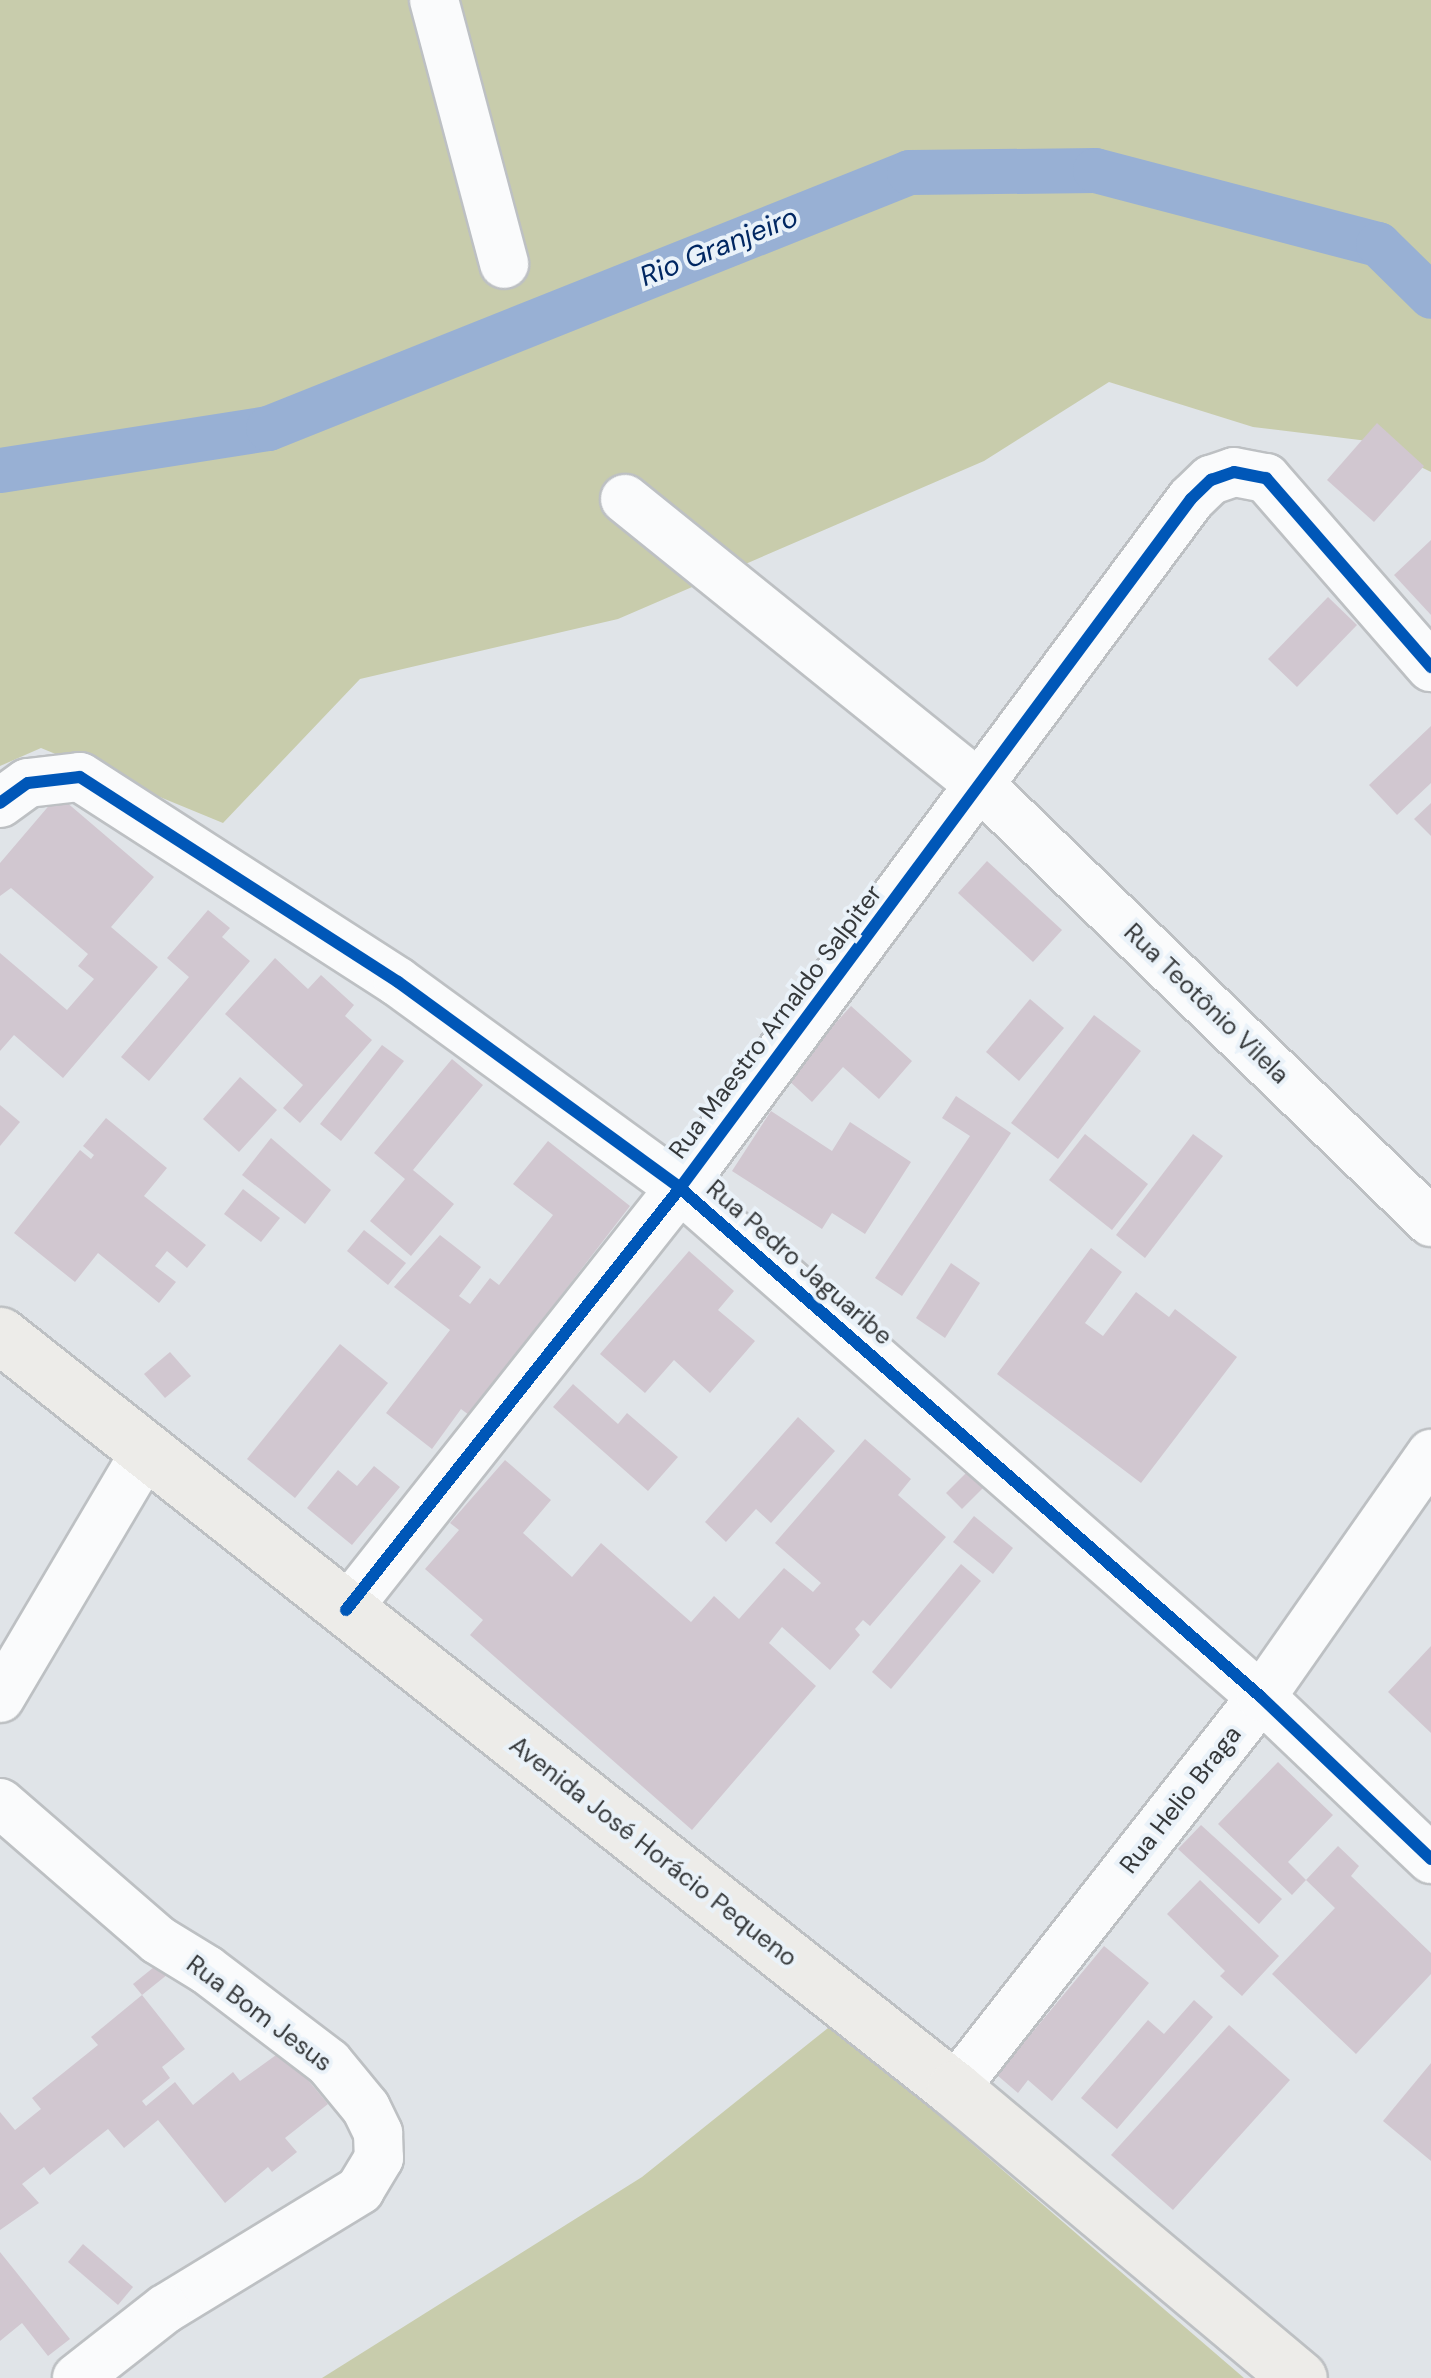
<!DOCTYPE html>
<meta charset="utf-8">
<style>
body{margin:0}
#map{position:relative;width:1431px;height:2378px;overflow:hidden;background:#e0e4e8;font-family:"DM Sans",sans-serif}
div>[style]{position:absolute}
.forest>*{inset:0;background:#c8ccac}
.canal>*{height:45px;margin:-22.5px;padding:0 22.5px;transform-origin:22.5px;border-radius:22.5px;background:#98b0d4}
.building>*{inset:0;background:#d1c7d0}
.roads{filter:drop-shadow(2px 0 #bdc0c3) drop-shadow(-2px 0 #bdc0c3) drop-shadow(0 2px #bdc0c3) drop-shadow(0 -2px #bdc0c3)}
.street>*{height:48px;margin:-24px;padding:0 24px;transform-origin:24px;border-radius:24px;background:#fafbfc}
.secondary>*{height:55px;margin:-27.5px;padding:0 27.5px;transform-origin:27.5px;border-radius:27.5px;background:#edece9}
.cycleway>*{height:12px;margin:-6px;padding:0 6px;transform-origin:6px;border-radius:6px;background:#0057b8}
span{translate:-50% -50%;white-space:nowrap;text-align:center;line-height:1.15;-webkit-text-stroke:8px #eaf2f9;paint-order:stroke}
.street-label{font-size:25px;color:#35383a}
.water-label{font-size:28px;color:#012762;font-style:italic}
</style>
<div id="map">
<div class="forest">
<i style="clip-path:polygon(0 0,1431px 0,1431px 472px,1368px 441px,1253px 427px,1109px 382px,984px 461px,618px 619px,360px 679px,223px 823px,41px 748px,0 766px)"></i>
<i style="clip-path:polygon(833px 2024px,1244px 2378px,322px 2378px,642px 2177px)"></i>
</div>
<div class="canal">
<i style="left:0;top:470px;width:271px;rotate:-8.9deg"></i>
<i style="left:268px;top:428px;width:690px;rotate:-21.77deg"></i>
<i style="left:909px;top:172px;width:186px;rotate:-0.6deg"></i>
<i style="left:1095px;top:170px;width:293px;rotate:14.7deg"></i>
<i style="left:1378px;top:244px;width:74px;rotate:44.5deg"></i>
</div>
<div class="building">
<i style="clip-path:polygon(1377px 423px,1424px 466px,1374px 522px,1327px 480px)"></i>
<i style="clip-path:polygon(1431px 540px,1431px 615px,1394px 575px)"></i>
<i style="clip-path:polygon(1328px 597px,1357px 625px,1297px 687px,1268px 659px)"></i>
<i style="clip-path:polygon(1431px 726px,1431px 783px,1397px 815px,1369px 785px)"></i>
<i style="clip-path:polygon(58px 795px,154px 877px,111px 927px,158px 967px,63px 1078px,14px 1035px,0 1051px,0 953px,67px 1010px,94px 979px,78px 966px,88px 954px,11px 888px,0 896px,0 863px)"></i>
<i style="clip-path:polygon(1431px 803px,1431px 836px,1414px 819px)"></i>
<i style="clip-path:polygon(987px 861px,1062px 930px,1033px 962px,958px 893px)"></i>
<i style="clip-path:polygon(208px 910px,230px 928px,222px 937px,250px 961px,149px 1081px,121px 1057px,189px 977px,167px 958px)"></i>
<i style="clip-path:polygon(275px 958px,308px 989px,321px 975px,354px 1005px,345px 1016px,372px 1040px,300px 1123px,283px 1108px,303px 1085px,225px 1014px)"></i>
<i style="clip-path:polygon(1030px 999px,1064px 1028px,1019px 1081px,986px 1052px)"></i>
<i style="clip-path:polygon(851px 1006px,912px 1061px,879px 1099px,843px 1067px,812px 1102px,786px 1078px)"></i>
<i style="clip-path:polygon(1094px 1015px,1141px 1051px,1058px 1159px,1011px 1123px)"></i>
<i style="clip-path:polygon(382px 1045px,404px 1061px,341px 1141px,320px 1124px)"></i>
<i style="clip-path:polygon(452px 1059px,483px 1085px,413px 1170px,454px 1204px,411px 1256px,370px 1221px,405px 1179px,374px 1153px)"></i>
<i style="clip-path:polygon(240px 1077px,277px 1110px,239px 1152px,203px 1119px)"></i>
<i style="clip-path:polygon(956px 1096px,1011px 1133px,902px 1296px,875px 1278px,970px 1136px,942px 1118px)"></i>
<i style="clip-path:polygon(0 1105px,20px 1122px,0 1146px)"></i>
<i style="clip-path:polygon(771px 1111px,832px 1151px,850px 1122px,911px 1162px,865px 1234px,832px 1213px,822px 1229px,732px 1171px)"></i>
<i style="clip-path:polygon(106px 1118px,167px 1168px,144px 1196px,206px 1245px,187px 1268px,167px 1251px,155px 1266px,176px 1282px,159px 1303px,98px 1253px,75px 1282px,14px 1233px,80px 1150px,91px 1159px,94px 1155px,83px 1146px)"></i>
<i style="clip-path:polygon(1085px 1134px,1148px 1184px,1112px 1230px,1049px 1180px)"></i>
<i style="clip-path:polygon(1193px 1134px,1223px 1156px,1145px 1258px,1116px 1235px)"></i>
<i style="clip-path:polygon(271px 1138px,331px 1190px,305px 1224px,242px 1175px)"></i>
<i style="clip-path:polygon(548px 1141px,630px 1206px,469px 1415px,461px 1409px,432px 1449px,386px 1413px,450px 1330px,394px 1287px,440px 1235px,481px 1267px,459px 1296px,470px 1304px,490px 1278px,499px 1285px,553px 1215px,513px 1184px)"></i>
<i style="clip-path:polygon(243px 1189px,280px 1218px,261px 1242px,224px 1214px)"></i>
<i style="clip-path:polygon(364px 1230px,406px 1263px,388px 1285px,347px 1251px)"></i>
<i style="clip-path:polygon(1091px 1248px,1122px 1272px,1085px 1323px,1103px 1336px,1136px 1292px,1169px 1317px,1175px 1309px,1237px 1357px,1141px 1483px,997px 1374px)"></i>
<i style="clip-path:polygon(689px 1251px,734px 1291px,718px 1310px,755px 1341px,710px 1393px,674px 1360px,645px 1393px,600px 1354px)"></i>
<i style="clip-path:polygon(951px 1263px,980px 1283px,945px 1338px,916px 1318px)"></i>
<i style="clip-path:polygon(340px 1344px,388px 1383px,295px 1498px,247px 1459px)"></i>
<i style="clip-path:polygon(170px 1352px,191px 1376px,165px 1398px,144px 1374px)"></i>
<i style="clip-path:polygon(573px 1384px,618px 1424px,627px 1413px,678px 1457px,648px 1491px,553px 1407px)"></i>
<i style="clip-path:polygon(798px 1417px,835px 1451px,771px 1523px,756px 1509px,726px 1542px,705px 1522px)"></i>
<i style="clip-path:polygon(865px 1439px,911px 1479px,898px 1495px,946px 1537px,870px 1626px,863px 1620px,855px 1629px,860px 1635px,830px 1670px,782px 1627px,769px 1643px,816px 1686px,692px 1830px,470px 1635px,483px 1620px,425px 1569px,459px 1530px,450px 1523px,505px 1460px,551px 1500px,523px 1533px,572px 1577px,601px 1543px,691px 1622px,714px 1596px,739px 1619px,784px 1568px,813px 1592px,821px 1583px,775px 1543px)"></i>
<i style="clip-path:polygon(374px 1466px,400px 1487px,352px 1545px,307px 1508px,338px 1470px,357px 1486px)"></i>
<i style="clip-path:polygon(971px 1468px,987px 1484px,962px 1509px,946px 1493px)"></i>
<i style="clip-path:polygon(974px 1516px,1013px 1548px,993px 1574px,953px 1542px)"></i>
<i style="clip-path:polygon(961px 1564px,981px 1581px,891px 1689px,872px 1672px)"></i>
<i style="clip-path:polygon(1431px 1646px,1431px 1733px,1388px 1692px)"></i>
<i style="clip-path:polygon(1278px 1762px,1333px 1815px,1288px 1862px,1306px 1880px,1292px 1895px,1218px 1824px)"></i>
<i style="clip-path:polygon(1201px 1825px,1282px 1899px,1259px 1924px,1178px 1849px)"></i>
<i style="clip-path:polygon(1338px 1846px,1359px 1866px,1351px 1876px,1431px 1953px,1431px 1974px,1356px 2054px,1272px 1974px,1335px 1908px,1306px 1880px)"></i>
<i style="clip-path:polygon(1200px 1880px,1279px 1956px,1242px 1996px,1220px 1976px,1225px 1971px,1167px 1914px)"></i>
<i style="clip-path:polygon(1104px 1946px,1149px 1983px,1052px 2101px,1028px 2080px,1018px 2093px,997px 2075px)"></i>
<i style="clip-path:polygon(159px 1963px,168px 1974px,142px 1995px,133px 1984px)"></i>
<i style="clip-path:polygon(142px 1995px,185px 2049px,162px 2067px,170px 2078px,142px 2101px,146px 2106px,175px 2082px,193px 2105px,233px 2072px,240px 2081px,283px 2050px,328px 2104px,285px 2138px,297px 2152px,272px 2172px,268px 2167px,225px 2203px,158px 2120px,124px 2148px,108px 2129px,50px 2175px,44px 2167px,22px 2184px,39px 2203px,0 2230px,0 2112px,15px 2130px,41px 2109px,32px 2098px,98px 2045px,91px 2037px)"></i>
<i style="clip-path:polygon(1194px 2000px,1213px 2017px,1117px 2129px,1081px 2098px,1148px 2020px,1164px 2034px)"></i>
<i style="clip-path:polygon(1229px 2025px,1290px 2080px,1173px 2210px,1111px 2155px)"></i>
<i style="clip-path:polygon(1431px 2063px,1431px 2161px,1383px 2121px)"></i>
<i style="clip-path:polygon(83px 2244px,133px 2287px,118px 2305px,68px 2262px)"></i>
<i style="clip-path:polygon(0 2252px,70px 2339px,48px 2356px,22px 2323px,0 2341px)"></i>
</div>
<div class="roads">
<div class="street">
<i style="left:434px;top:0;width:273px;rotate:75.1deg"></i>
<i style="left:625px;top:499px;width:456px;rotate:38.9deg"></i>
<i style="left:980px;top:785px;width:628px;rotate:44.1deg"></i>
<i style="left:0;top:803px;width:34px;rotate:-36deg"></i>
<i style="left:28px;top:783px;width:52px;rotate:-6.6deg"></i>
<i style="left:80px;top:777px;width:378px;rotate:32.8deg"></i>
<i style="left:398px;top:982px;width:349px;rotate:36.1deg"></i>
<i style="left:680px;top:1188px;width:772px;rotate:41.22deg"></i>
<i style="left:1261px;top:1697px;width:235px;rotate:43.6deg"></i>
<i style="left:346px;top:1610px;width:538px;rotate:-51.64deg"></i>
<i style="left:680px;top:1188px;width:858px;rotate:-53.44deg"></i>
<i style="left:1191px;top:499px;width:28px;rotate:-44deg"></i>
<i style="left:1211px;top:480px;width:24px;rotate:-19deg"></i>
<i style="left:1234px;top:472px;width:33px;rotate:11deg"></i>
<i style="left:1266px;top:478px;width:251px;rotate:48.9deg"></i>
<i style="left:0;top:1698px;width:285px;rotate:-59.4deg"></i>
<i style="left:0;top:1803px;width:209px;rotate:40.9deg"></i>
<i style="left:158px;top:1940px;width:57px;rotate:31.5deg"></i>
<i style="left:207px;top:1970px;width:153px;rotate:37.3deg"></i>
<i style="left:329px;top:2063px;width:58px;rotate:50.6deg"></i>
<i style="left:366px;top:2108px;width:28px;rotate:64deg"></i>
<i style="left:378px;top:2133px;width:25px;rotate:88deg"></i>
<i style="left:379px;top:2158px;width:37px;rotate:121deg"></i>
<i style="left:360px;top:2190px;width:228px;rotate:148.6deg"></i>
<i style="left:165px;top:2309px;width:112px;rotate:141.9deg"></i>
<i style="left:954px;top:2089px;width:498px;rotate:-51.9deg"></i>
<i style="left:1261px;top:1697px;width:297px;rotate:-55deg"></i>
</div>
<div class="secondary">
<i style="left:0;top:1335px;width:1216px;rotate:38.32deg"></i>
<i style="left:954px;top:2089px;width:450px;rotate:40deg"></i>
</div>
</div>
<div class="cycleway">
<i style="left:0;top:803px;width:34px;rotate:-36deg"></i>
<i style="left:28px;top:783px;width:52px;rotate:-6.6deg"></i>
<i style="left:80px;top:777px;width:378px;rotate:32.8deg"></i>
<i style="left:398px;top:982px;width:349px;rotate:36.1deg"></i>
<i style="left:680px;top:1188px;width:772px;rotate:41.22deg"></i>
<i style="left:1261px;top:1697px;width:235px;rotate:43.6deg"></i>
<i style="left:346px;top:1610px;width:538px;rotate:-51.64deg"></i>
<i style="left:680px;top:1188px;width:858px;rotate:-53.44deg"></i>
<i style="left:1191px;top:499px;width:28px;rotate:-44deg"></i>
<i style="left:1211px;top:480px;width:24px;rotate:-19deg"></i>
<i style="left:1234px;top:472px;width:33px;rotate:11deg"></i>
<i style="left:1266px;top:478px;width:251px;rotate:48.9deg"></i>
</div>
<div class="street-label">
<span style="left:1206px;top:1004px;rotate:44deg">Rua Teotônio Vilela</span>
<span style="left:776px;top:1022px;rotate:-53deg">Rua Maestro Arnaldo Salpiter</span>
<span style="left:799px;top:1263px;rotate:41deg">Rua Pedro Jaguaribe</span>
<span style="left:1181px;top:1800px;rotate:-52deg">Rua Helio Braga</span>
<span style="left:653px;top:1852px;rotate:38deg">Avenida José Horácio Pequeno</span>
<span style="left:259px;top:2014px;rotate:37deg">Rua Bom Jesus</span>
</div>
<div class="water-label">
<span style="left:719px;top:247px;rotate:-22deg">Rio Granjeiro</span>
</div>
</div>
